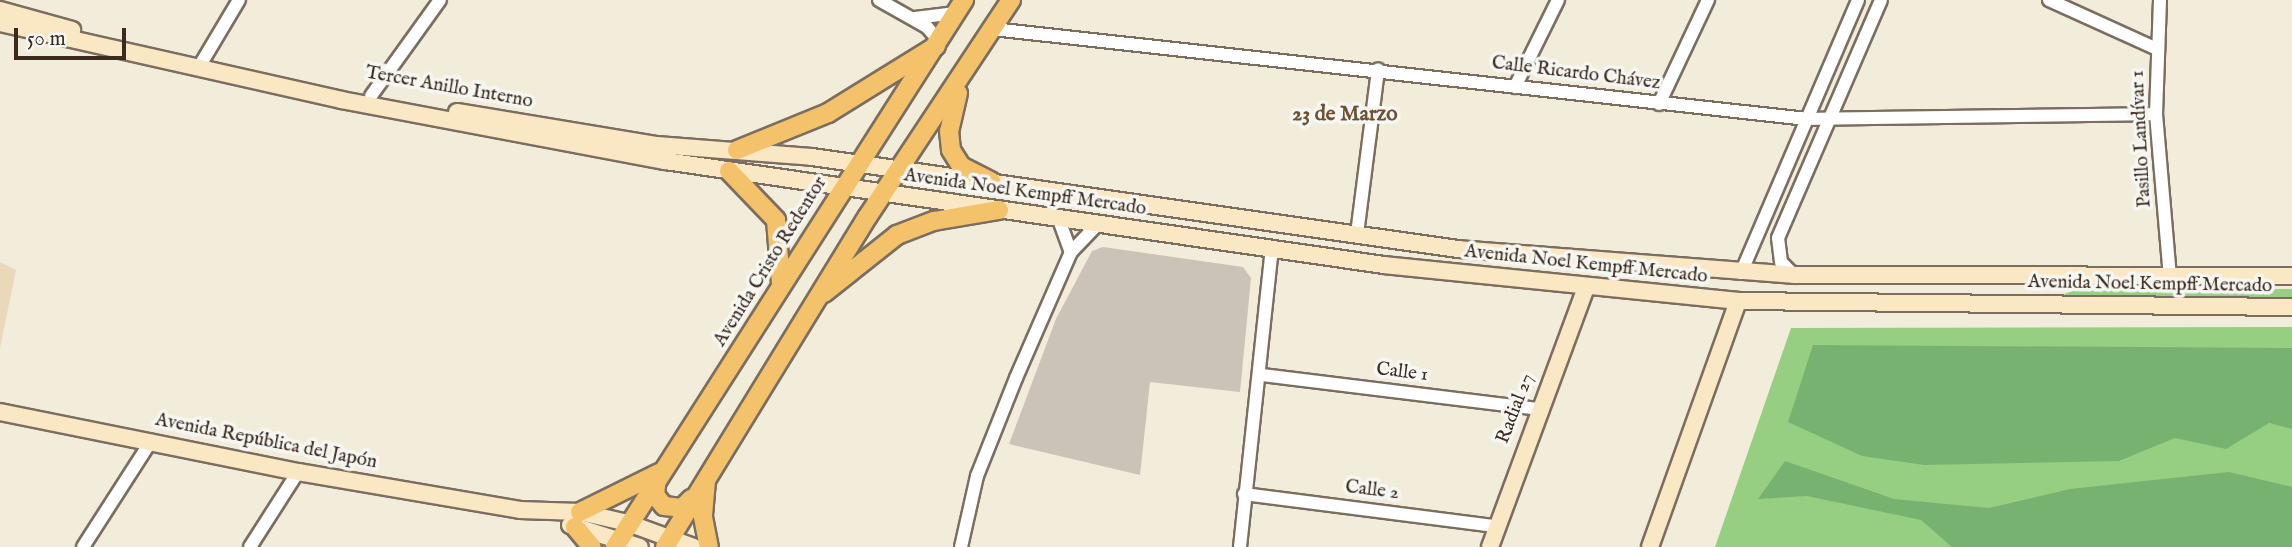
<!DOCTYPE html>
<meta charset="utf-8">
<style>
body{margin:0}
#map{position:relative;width:2292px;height:547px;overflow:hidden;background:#f2ecda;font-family:"IM FELL English",serif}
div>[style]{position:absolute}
.built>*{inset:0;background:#ebd8ba}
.industrial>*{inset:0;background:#cbc3b8}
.green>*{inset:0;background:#96cf82}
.forest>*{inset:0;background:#78b270}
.roads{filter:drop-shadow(2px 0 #7b6e60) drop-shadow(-2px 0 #7b6e60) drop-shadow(0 2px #7b6e60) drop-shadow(0 -2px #7b6e60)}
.street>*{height:12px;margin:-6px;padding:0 6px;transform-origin:6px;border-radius:6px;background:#fff}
.secondary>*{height:16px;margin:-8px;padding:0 8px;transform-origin:8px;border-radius:8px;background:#fae7c3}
.primary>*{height:18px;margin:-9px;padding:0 9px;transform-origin:9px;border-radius:9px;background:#f3c26a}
span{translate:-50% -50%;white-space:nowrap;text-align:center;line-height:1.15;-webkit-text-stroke:7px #f6f6f2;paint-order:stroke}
.street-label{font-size:19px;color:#3b2a1e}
.neighbourhood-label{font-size:21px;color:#6f5234;font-weight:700}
.scale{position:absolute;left:14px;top:28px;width:112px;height:32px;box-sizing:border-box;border:4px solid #3b2a1e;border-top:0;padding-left:9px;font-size:21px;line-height:24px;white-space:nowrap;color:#3b2a1e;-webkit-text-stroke:5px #f6f6f2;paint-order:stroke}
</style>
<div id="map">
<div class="built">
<i style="clip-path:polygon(0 262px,16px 270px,0 348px)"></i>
</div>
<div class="industrial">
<i style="clip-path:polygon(1103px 247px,1243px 267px,1251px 278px,1240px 392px,1150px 382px,1140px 475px,1009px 444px,1056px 319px,1092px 251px)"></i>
</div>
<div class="green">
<i style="clip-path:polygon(2292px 289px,2292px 298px,2068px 298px,2064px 294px,2076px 290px)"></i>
<i style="clip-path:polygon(2292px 327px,2292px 547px,1715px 547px,1791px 328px)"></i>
</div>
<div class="forest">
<i style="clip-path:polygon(1813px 345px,2292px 348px,2292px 429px,2269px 423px,2226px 449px,2175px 438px,2119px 461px,1924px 465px,1862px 456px,1788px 422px)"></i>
<i style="clip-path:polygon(1785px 461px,1894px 499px,1989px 508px,2070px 489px,2229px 472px,2292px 487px,2292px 547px,1952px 547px,1921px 520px,1807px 496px,1758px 499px)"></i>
</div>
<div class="roads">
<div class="street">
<i style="left:879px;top:0;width:55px;rotate:29.4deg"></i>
<i style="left:927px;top:27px;width:18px;rotate:49deg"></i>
<i style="left:2049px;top:0;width:119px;rotate:24.4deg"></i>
<i style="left:2160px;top:0;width:114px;rotate:92deg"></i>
<i style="left:2156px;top:114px;width:163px;rotate:85.1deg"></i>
<i style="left:915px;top:18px;width:41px;rotate:-7deg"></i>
<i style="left:993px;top:29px;width:819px;rotate:6.31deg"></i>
<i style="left:1807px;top:119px;width:349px;rotate:-0.8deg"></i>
<i style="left:202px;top:62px;width:72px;rotate:-59.2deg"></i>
<i style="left:1515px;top:87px;width:97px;rotate:-63.7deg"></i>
<i style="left:371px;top:96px;width:118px;rotate:-54.3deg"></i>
<i style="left:1659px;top:104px;width:115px;rotate:-64.8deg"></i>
<i style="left:1058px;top:217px;width:37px;rotate:70deg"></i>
<i style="left:1357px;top:234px;width:166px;rotate:-82.7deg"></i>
<i style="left:1741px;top:273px;width:297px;rotate:-66.8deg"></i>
<i style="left:1794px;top:275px;width:18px;rotate:-135deg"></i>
<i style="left:1781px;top:262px;width:24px;rotate:-97deg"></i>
<i style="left:1778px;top:238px;width:259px;rotate:-66.6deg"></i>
<i style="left:1262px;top:375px;width:278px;rotate:7deg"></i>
<i style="left:1244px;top:494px;width:253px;rotate:7.3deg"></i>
<i style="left:83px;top:547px;width:126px;rotate:-57.3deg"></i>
<i style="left:250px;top:547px;width:89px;rotate:-57.4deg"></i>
<i style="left:961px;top:547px;width:73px;rotate:-77.3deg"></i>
<i style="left:977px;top:476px;width:105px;rotate:-68.3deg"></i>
<i style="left:1016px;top:378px;width:137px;rotate:-66.4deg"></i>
<i style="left:1071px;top:252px;width:39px;rotate:-46deg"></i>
<i style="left:1240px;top:547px;width:299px;rotate:-83.9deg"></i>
</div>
<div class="secondary">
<i style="left:0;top:10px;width:75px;rotate:15.5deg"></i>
<i style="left:0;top:23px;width:351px;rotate:12.7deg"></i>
<i style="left:342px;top:100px;width:329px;rotate:10.7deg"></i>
<i style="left:665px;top:161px;width:726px;rotate:8.23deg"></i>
<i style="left:1384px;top:265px;width:356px;rotate:5.8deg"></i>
<i style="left:1738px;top:301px;width:554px;rotate:0.62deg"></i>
<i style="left:457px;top:112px;width:203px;rotate:9.4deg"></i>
<i style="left:657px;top:145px;width:155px;rotate:4.4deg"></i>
<i style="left:812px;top:157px;width:653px;rotate:8.11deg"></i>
<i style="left:1458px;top:249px;width:337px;rotate:4.4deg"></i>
<i style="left:1794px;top:275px;width:498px;rotate:0.1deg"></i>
<i style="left:0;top:412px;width:304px;rotate:11.4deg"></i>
<i style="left:298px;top:472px;width:225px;rotate:9.7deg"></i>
<i style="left:520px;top:510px;width:60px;rotate:1.9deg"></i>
<i style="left:580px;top:512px;width:49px;rotate:12.9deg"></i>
<i style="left:628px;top:523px;width:70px;rotate:20deg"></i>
<i style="left:570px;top:525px;width:73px;rotate:17.4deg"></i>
<i style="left:1490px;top:547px;width:276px;rotate:-69.7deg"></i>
<i style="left:1650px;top:547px;width:261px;rotate:-70.3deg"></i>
</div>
<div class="primary">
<i style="left:958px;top:93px;width:39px;rotate:103deg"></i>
<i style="left:949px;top:131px;width:19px;rotate:84deg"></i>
<i style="left:951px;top:150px;width:19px;rotate:58deg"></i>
<i style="left:961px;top:166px;width:34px;rotate:27deg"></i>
<i style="left:737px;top:150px;width:98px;rotate:-22.1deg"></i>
<i style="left:828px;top:113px;width:127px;rotate:-31.8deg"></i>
<i style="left:729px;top:171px;width:68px;rotate:46.2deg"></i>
<i style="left:776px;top:220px;width:64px;rotate:85.5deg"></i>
<i style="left:824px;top:293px;width:93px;rotate:-38.5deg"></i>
<i style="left:897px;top:235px;width:40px;rotate:-21deg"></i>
<i style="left:934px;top:221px;width:66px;rotate:-9.6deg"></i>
<i style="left:657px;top:478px;width:17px;rotate:97deg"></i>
<i style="left:655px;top:495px;width:14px;rotate:51deg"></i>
<i style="left:664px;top:506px;width:18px;rotate:6deg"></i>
<i style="left:682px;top:508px;width:13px;rotate:-45deg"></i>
<i style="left:706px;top:481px;width:36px;rotate:95deg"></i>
<i style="left:703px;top:517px;width:31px;rotate:79deg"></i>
<i style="left:580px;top:512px;width:88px;rotate:-26.3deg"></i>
<i style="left:575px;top:527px;width:26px;rotate:50deg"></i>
<i style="left:615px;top:547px;width:649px;rotate:-57.46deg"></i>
<i style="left:665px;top:547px;width:388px;rotate:-58.5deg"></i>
<i style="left:868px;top:216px;width:259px;rotate:-56.5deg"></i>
</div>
</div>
<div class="street-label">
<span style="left:1576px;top:74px;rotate:7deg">Calle Ricardo Chávez</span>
<span style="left:449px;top:88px;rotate:10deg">Tercer Anillo Interno</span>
<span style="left:2142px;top:139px;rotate:-93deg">Pasillo Landívar 1</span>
<span style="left:1025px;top:193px;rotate:8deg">Avenida Noel Kempff Mercado</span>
<span style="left:771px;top:262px;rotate:-58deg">Avenida Cristo Redentor</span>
<span style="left:1586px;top:265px;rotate:6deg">Avenida Noel Kempff Mercado</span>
<span style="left:2150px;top:285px;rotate:1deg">Avenida Noel Kempff Mercado</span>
<span style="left:1402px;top:373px;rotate:7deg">Calle 1</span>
<span style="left:1516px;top:409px;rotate:-69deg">Radial 27</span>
<span style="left:266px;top:442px;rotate:11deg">Avenida República del Japón</span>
<span style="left:1372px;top:491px;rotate:7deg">Calle 2</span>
</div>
<div class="neighbourhood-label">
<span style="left:1345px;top:115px">23 de Marzo</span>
</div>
<div class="scale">50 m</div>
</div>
